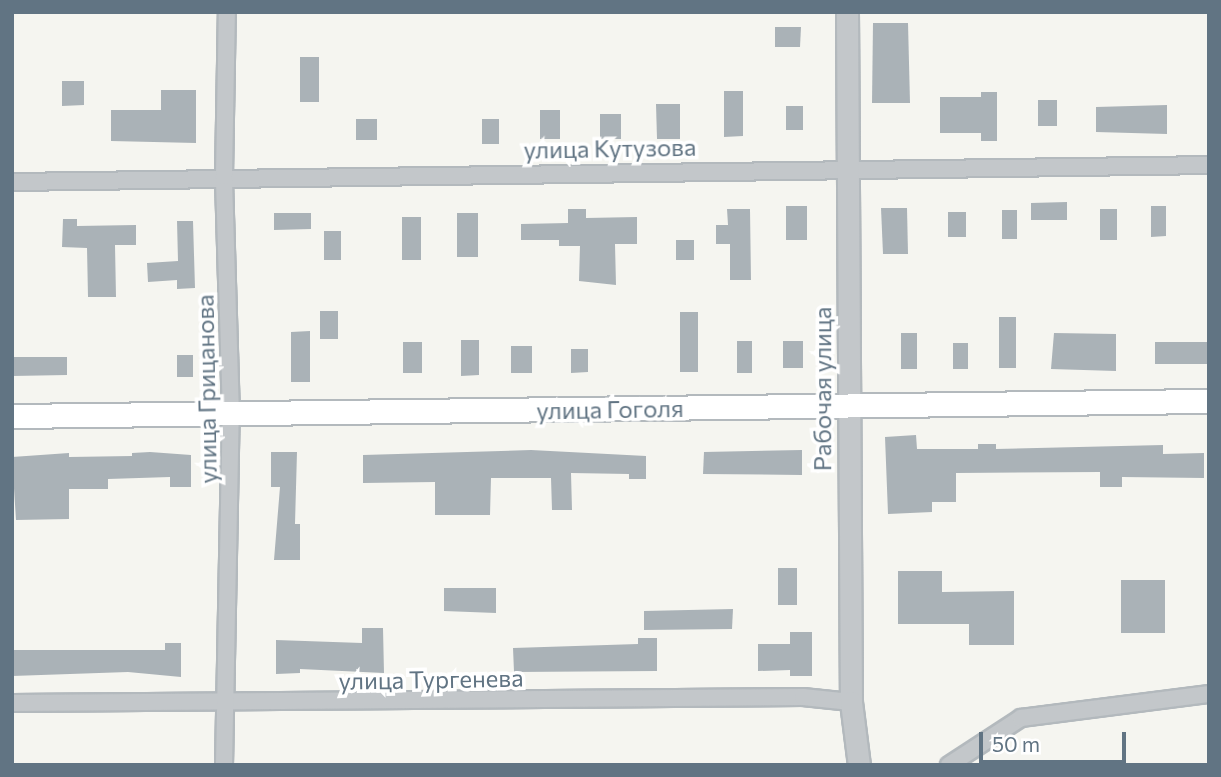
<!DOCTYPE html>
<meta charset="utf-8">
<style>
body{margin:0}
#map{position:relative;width:1221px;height:777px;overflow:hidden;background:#f5f5f0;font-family:Commissioner,sans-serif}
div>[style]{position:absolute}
.building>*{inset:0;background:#aab2b7}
.roads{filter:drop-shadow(2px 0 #b3b9bd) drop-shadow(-2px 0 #b3b9bd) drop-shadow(0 2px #b3b9bd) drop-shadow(0 -2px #b3b9bd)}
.minor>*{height:16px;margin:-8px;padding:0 8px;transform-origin:8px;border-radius:8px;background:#c3c7ca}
.tertiary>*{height:21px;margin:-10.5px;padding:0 10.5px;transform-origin:10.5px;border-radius:10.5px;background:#c3c7ca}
.secondary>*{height:23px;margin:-11.5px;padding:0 11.5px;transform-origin:11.5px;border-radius:11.5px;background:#fff}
span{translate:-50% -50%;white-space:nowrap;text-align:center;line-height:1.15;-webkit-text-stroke:7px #fff;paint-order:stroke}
.street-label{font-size:24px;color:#617483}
.frame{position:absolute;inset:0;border:14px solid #617483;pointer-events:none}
.scale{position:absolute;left:979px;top:732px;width:147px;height:32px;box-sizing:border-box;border:4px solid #617483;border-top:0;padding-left:9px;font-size:21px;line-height:24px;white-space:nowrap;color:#617483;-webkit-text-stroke:5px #fff;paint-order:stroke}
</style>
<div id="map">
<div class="building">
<i style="clip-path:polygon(873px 23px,908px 23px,910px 103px,872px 103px)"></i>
<i style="clip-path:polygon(775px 27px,801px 27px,800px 47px,775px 47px)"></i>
<i style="clip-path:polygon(300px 57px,319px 57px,319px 102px,300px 102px)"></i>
<i style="clip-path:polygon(62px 81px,84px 81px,84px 105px,62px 106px)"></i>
<i style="clip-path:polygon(161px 90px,196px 90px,196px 143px,111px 141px,111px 110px,161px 110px)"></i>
<i style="clip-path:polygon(724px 91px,743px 91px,743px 136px,724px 137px)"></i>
<i style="clip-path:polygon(981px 92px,997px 92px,997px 141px,981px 141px,981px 133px,940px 133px,940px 97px,981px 97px)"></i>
<i style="clip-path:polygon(1038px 100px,1057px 100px,1057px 126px,1038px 126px)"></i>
<i style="clip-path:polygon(656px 104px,680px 104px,680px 139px,657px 139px)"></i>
<i style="clip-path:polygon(1167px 105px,1167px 134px,1096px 132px,1096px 107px)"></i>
<i style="clip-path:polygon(786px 106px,803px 106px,803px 130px,786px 130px)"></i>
<i style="clip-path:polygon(540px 110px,560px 110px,560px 139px,540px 139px)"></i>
<i style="clip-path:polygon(600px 114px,621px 114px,621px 139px,600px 139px)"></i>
<i style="clip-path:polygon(356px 119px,377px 119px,377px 140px,356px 140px)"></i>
<i style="clip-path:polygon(482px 119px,499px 119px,499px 144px,482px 144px)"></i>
<i style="clip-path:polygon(1067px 202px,1067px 220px,1031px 220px,1031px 203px)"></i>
<i style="clip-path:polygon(786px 206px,807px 206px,807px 240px,786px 240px)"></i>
<i style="clip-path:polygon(1151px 206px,1166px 206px,1166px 236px,1151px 237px)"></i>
<i style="clip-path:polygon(881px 208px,907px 208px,908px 254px,883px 254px)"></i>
<i style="clip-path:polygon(568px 209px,586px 209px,586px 218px,637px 217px,637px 244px,615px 244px,616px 285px,579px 281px,580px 246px,559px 246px,559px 240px,521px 240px,521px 224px,568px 223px)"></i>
<i style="clip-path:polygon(727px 209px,750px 209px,751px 280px,730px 280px,730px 244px,716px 244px,716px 225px,728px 225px)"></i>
<i style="clip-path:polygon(1100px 209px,1117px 209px,1117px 240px,1100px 240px)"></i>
<i style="clip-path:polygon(1002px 210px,1017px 210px,1017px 239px,1002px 239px)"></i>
<i style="clip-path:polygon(948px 212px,966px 212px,966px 237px,948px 237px)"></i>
<i style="clip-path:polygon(274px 213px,311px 213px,311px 229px,274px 230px)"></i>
<i style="clip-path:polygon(457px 213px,478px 213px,478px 257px,457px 257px)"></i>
<i style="clip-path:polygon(402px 217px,421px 217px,421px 260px,402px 260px)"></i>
<i style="clip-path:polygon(63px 219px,77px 219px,77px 226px,136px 225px,136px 245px,115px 245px,116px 297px,88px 297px,87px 248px,62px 247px)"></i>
<i style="clip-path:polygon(177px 221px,193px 221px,195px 288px,177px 289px,177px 280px,148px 282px,147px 263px,178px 261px)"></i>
<i style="clip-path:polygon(324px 231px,341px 231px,341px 260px,324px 260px)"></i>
<i style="clip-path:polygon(676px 240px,694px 240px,694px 260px,676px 260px)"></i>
<i style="clip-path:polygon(320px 311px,338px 311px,338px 339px,320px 339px)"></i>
<i style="clip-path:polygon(680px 312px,698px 312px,698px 372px,680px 372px)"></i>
<i style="clip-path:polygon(999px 317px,1016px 317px,1016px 368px,999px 368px)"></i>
<i style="clip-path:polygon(310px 331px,310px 382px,291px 382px,291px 332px)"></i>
<i style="clip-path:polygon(901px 333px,917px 333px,917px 369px,901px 369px)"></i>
<i style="clip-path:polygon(1054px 333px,1116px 334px,1116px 371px,1051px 369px)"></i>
<i style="clip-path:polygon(461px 340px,479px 340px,479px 375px,461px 376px)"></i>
<i style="clip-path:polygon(737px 341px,752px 341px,752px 373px,737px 373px)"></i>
<i style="clip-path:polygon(783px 341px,803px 341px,803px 368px,783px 368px)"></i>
<i style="clip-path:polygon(403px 342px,422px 342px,422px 373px,403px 373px)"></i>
<i style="clip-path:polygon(1155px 342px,1209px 342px,1209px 364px,1155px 364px)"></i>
<i style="clip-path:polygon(953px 343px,968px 343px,968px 369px,953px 369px)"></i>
<i style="clip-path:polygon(511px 346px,532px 346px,532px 373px,511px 373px)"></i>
<i style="clip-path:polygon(571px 349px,588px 349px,588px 372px,571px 373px)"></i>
<i style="clip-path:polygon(177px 355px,193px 355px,193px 377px,177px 377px)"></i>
<i style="clip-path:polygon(12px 357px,67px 357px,67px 375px,12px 376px)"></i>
<i style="clip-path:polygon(916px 435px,917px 449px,978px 449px,978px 444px,996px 444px,996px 449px,1163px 445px,1163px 454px,1204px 453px,1204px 478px,1122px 477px,1122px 487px,1100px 487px,1100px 472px,956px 473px,956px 502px,932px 502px,932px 512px,888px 514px,885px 437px)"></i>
<i style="clip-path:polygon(531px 450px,646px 456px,646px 479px,629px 479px,629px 474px,571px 473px,572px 510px,552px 510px,551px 478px,491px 478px,490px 515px,435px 515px,435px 482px,363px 483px,363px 455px)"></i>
<i style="clip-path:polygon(802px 450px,802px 475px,703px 474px,704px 452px)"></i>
<i style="clip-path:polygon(150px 452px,191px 455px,191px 487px,170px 487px,170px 477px,108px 479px,108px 489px,69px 489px,69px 519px,16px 520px,12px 457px,69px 453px,69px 457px,132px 456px,132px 453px)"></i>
<i style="clip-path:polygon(271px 452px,297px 452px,295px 524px,300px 524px,300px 560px,274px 560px,280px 487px,271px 487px)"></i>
<i style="clip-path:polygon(778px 568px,797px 568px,797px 605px,778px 605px)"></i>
<i style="clip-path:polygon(898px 571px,942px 571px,942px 592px,1014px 591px,1014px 645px,969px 645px,969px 624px,898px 624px)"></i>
<i style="clip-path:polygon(1121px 580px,1165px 580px,1165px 633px,1121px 633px)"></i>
<i style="clip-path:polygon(444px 588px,496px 588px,496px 613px,444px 611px)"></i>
<i style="clip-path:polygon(733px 609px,732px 629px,644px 630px,644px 611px)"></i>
<i style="clip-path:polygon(362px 628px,383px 628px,384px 673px,300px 669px,300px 673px,276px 674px,276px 640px,362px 643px)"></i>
<i style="clip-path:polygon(790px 632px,812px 632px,812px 676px,790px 676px,790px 670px,758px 671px,758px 644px,790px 644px)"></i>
<i style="clip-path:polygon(638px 638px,657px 638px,657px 671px,514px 672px,513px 648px,638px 644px)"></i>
<i style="clip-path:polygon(165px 643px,181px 643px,181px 677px,128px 672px,12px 676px,12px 650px,165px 650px)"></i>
</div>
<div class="roads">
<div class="minor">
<i style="left:12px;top:182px;width:1197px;rotate:-0.81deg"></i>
<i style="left:12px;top:703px;width:791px;rotate:-0.43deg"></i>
<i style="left:803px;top:697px;width:48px;rotate:5.9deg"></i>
<i style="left:224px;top:765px;width:349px;rotate:-88.9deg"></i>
<i style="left:231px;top:416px;width:240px;rotate:-91.7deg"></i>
<i style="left:224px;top:176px;width:164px;rotate:-89deg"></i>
<i style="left:949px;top:765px;width:86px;rotate:-33.1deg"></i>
<i style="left:1021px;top:718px;width:190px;rotate:-7.3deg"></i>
</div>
<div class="tertiary">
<i style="left:847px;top:12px;width:690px;rotate:89.67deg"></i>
<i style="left:851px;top:702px;width:64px;rotate:82.8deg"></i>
</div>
<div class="secondary">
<i style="left:12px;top:416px;width:1197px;rotate:-0.72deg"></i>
</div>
</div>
<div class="street-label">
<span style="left:610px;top:148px;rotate:-1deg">улица Кутузова</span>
<span style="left:206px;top:389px;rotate:-91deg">улица Грицанова</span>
<span style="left:822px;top:389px;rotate:-90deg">Рабочая улица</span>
<span style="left:610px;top:409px;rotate:-1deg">улица Гоголя</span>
<span style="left:431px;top:679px;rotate:-1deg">улица Тургенева</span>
</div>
<div class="frame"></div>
<div class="scale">50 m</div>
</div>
